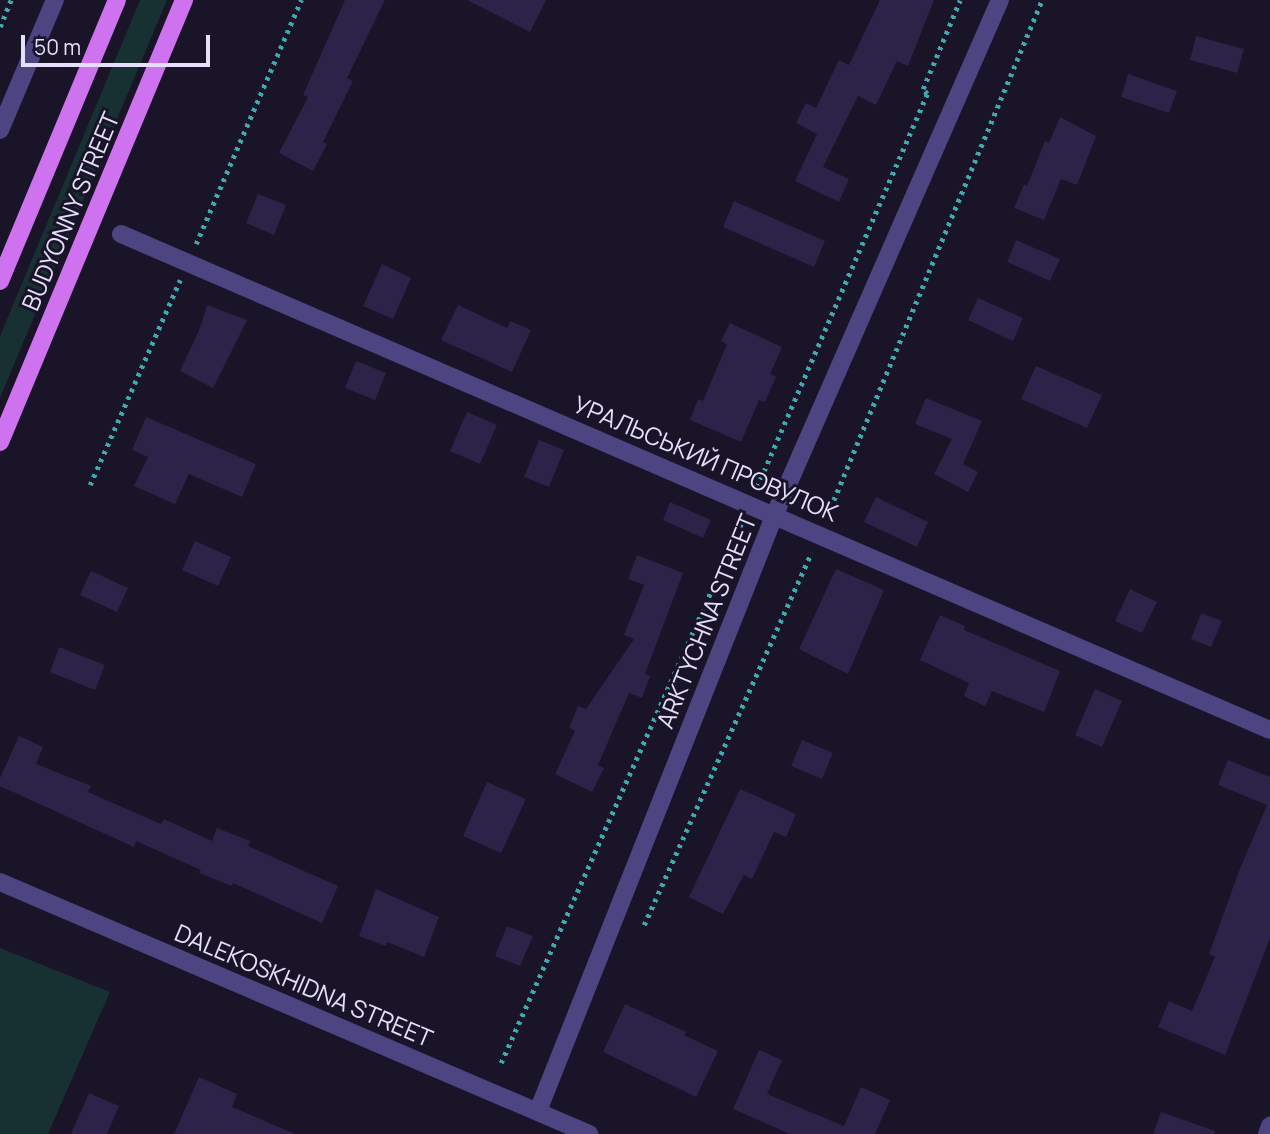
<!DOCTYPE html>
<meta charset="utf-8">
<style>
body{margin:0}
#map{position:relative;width:1270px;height:1134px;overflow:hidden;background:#191428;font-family:Manrope,sans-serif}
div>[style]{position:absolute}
.green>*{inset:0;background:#173032}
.building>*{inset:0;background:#2d2247}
.path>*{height:4.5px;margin-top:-2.25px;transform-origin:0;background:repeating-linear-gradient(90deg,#3fa9af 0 3.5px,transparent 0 8.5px)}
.minor>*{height:18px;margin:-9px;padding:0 9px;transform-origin:9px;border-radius:9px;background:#4d4482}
.major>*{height:18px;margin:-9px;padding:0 9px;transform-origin:9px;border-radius:9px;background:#ce72ef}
span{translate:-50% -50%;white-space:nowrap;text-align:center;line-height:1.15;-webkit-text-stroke:6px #191428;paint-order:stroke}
.street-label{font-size:24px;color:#e5dffb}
.scale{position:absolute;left:21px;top:35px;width:189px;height:32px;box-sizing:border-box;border:4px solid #e5dffb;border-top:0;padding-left:9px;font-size:21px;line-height:24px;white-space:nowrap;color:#e5dffb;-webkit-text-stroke:5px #191428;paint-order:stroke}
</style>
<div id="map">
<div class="green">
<i style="clip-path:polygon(140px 0,167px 0,0 398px,0 336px)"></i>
<i style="clip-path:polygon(0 948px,110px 992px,48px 1134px,0 1134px)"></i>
</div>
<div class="building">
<i style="clip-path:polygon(345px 0,385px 0,347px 78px,353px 81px,323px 142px,327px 144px,313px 171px,279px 153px,308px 97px,303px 95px)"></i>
<i style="clip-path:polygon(467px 0,546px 0,530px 32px)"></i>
<i style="clip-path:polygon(880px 0,934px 0,908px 66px,897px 61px,876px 105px,858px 96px,823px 167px,849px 179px,839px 202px,795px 181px,817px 134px,796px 123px,806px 103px,816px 108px,839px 60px,849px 65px)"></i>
<i style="clip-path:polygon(1196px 36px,1244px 49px,1237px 73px,1190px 60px)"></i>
<i style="clip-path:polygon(1128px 74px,1177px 91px,1169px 113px,1121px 97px)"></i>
<i style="clip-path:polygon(1060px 117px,1096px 136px,1077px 185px,1061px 179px,1044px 220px,1014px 208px,1024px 184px,1027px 186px,1045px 141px,1049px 143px)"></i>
<i style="clip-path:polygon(258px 194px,286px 205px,274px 235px,246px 223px)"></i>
<i style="clip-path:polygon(734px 201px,825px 241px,814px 267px,723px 227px)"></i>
<i style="clip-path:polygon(1016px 240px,1060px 259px,1050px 281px,1007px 262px)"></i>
<i style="clip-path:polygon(382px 264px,411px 278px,393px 319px,363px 306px)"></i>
<i style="clip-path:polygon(978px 298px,1023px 318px,1013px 341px,968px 320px)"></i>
<i style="clip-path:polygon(207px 305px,247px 320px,213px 388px,180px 371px,200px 328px)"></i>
<i style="clip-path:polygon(458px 305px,507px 328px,510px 321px,531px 330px,512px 372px,441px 340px)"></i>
<i style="clip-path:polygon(730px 323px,782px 347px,770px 374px,776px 377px,765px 402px,759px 400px,741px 442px,690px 420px,698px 399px,703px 401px,727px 344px,721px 341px)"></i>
<i style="clip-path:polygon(356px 361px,386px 373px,375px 400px,345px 388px)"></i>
<i style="clip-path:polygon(1036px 366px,1102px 395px,1087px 428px,1021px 399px)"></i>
<i style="clip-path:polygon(926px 398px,982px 421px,963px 464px,978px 472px,968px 492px,934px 474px,952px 439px,915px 424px)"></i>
<i style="clip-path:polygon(467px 412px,497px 425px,480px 464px,450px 451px)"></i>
<i style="clip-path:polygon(146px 417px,256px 464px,242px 497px,189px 474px,175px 504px,134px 486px,148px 457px,132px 450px)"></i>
<i style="clip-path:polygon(539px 440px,564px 450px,549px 487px,524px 477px)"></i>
<i style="clip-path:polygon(876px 497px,928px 522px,917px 547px,864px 522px)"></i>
<i style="clip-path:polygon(670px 502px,711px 520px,703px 538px,663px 520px)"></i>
<i style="clip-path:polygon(195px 541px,231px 557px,218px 586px,182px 570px)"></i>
<i style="clip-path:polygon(637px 555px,683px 573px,645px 674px,650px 676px,642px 698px,629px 693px,598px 765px,604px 768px,592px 792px,555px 774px,575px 731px,569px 728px,578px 706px,586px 709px,634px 639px,624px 635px,644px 585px,628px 579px)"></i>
<i style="clip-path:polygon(836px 569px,884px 590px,848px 674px,799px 649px)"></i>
<i style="clip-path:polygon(91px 571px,128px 588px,117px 612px,80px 595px)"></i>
<i style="clip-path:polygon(1130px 589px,1157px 602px,1142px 633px,1115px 621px)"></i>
<i style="clip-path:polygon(1201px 613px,1222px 621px,1211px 647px,1191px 639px)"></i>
<i style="clip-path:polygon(940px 615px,965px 626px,964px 630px,1060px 671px,1044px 712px,992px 691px,985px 706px,964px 696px,969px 683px,920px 660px)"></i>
<i style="clip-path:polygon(59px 647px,105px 665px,95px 690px,50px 672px)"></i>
<i style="clip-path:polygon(1095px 689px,1122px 701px,1102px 747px,1075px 735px)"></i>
<i style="clip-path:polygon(19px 736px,43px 747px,36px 764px,91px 786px,88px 792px,161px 824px,164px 819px,212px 841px,217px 828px,250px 841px,248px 846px,338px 886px,322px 923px,233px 883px,232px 886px,199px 873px,201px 870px,136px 841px,134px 847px,0 786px,0 778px)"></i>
<i style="clip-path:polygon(802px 740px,833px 753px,822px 779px,791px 766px)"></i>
<i style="clip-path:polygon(1228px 760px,1270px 777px,1270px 938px,1225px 1055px,1158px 1027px,1169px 1001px,1192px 1011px,1215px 957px,1209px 954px,1239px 871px,1267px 805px,1218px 785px)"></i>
<i style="clip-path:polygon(487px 782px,526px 799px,501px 853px,463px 836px)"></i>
<i style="clip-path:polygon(740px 789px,796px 814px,786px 837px,774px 832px,752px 879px,744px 875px,723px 914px,689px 897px)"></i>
<i style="clip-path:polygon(376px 889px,439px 917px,424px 957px,387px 942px,386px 946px,359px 936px)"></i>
<i style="clip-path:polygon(507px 926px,533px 936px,520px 966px,495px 956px)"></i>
<i style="clip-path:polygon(625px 1004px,686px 1032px,684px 1035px,718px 1051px,696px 1097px,603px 1052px)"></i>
<i style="clip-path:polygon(759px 1050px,782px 1060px,767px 1094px,844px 1126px,861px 1087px,890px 1100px,875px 1134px,790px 1134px,733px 1109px)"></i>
<i style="clip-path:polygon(199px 1077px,237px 1094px,232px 1107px,295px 1134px,174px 1134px)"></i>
<i style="clip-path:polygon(89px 1093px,119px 1106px,107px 1134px,71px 1134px)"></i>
<i style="clip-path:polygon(1161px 1112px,1215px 1131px,1214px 1134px,1153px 1134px)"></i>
</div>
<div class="path">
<i style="left:0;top:27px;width:29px;rotate:-68deg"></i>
<i style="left:196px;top:244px;width:266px;rotate:-66.7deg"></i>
<i style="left:90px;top:485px;width:224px;rotate:-66.3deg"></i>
<i style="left:757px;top:487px;width:428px;rotate:-66.6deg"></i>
<i style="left:927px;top:94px;width:6px;rotate:-129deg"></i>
<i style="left:923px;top:89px;width:96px;rotate:-67.4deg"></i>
<i style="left:827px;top:516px;width:559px;rotate:-67.38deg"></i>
<i style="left:644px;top:925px;width:408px;rotate:-65.8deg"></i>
<i style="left:501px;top:1063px;width:590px;rotate:-66deg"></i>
</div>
<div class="minor">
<i style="left:0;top:130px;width:141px;rotate:-67.1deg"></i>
<i style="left:121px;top:234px;width:1251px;rotate:23.35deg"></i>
<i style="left:0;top:882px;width:641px;rotate:23.16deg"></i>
<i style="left:538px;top:1111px;width:642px;rotate:-68.35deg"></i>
<i style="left:775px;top:514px;width:561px;rotate:-66.36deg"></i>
<i style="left:1267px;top:1134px;width:9px;rotate:-69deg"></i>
</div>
<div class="major">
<i style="left:0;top:281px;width:304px;rotate:-67.4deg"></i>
<i style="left:0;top:442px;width:479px;rotate:-67.4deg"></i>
</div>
<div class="street-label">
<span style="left:70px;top:211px;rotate:-67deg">BUDYONNY STREET</span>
<span style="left:706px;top:458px;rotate:23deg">УРАЛЬСЬКИЙ ПРОВУЛОК</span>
<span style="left:706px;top:621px;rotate:-68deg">ARKTYCHNA STREET</span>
<span style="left:304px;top:985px;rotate:23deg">DALEKOSKHIDNA STREET</span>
</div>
<div class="scale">50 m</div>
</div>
